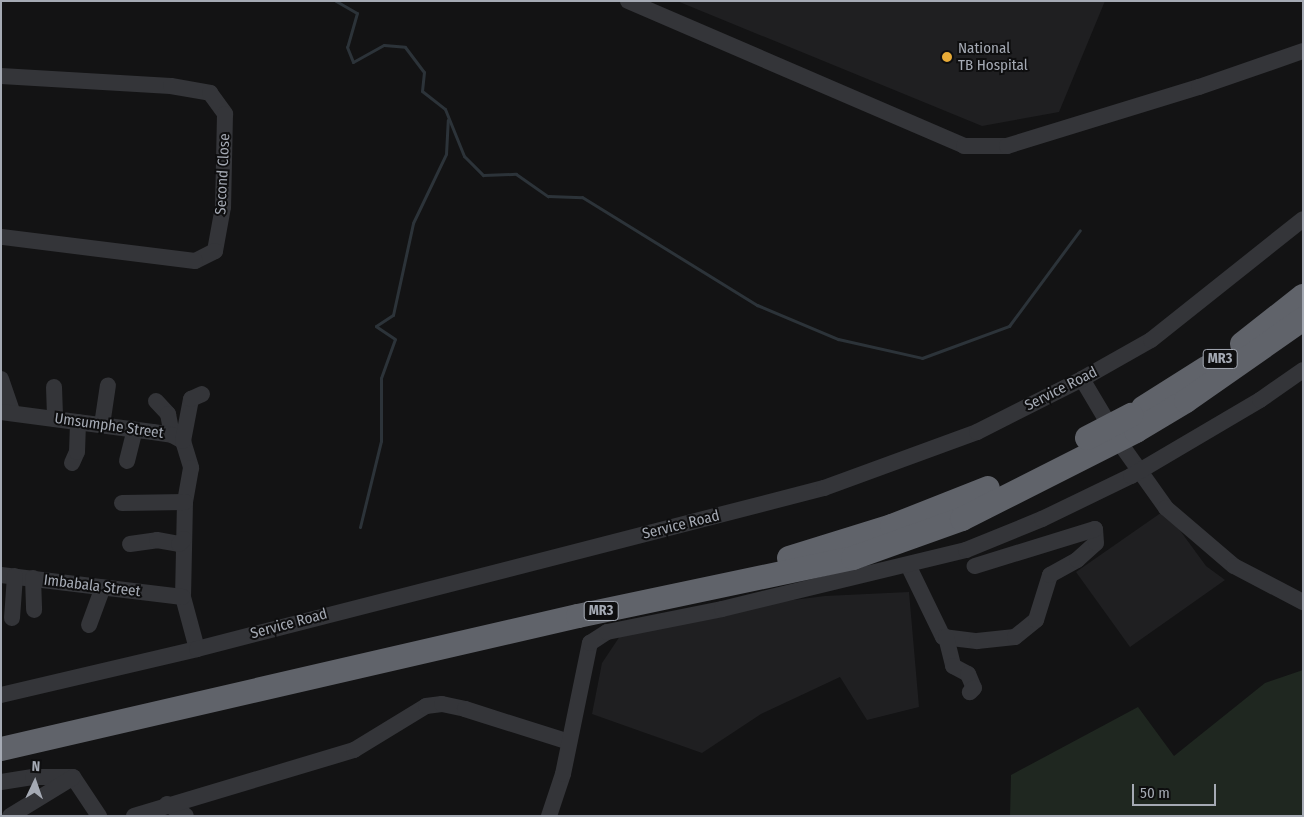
<!DOCTYPE html>
<style>
body{margin:0}
#map{position:relative;width:1304px;height:817px;overflow:hidden;background:#131314;font-family:"Fira Sans Condensed",sans-serif}
div>[style]{position:absolute}
.built>*{inset:0;background:#1f1f21}
.green>*{inset:0;background:#1f2720}
.stream>*{height:3px;margin:-1.5px;padding:0 1.5px;transform-origin:1.5px;border-radius:1.5px;background:#2c3339}
.minor>*{height:16px;margin:-8px;padding:0 8px;transform-origin:8px;border-radius:8px;background:#343539}
.highway>*{height:24px;margin:-12px;padding:0 12px;transform-origin:12px;border-radius:12px;background:#60636a}
.highway-bridge>*{height:24px;margin:-12px;padding:0 12px;transform-origin:12px;border-radius:12px;background:#60636a}
.dots>*{width:14px;height:14px;translate:-50% -50%;box-sizing:border-box;border:2px solid #0e0e0f;border-radius:50%}
span{translate:-50% -50%;white-space:nowrap;text-align:center;line-height:1.15;-webkit-text-stroke:4px #0e0e0f;paint-order:stroke}
.shield-label span{padding:1px 4px;background:#0e0e0f;border:1px solid;border-radius:4px;-webkit-text-stroke-width:0}
.shield-label{font-size:14px;color:#a5aab4;font-weight:700}
.poi-label{font-size:15px;color:#a5aab4}
.left{translate:0 -50%;text-align:left}
.street-label{font-size:15px;color:#a5aab4}
.frame{position:absolute;inset:0;border:2px solid #a5aab4;pointer-events:none}
.north{position:absolute;left:10px;top:757px;width:50px;height:50px;-webkit-text-stroke:4px #0e0e0f;paint-order:stroke;rotate:3deg;font-size:14px;font-weight:700;line-height:20px;text-align:center;color:#a5aab4}
.north::after{content:'';display:block;margin:auto;width:18px;height:22px;background:#a5aab4;clip-path:polygon(50% 0,100% 100%,50% 72%,0 100%)}
.scale{position:absolute;left:1132px;top:784px;width:84px;height:22px;box-sizing:border-box;border:2px solid #a5aab4;border-top:0;padding-left:6px;font-size:15px;line-height:18px;white-space:nowrap;color:#a5aab4;-webkit-text-stroke:4px #0e0e0f;paint-order:stroke}
</style>
<div id="map">
<div class="built">
<i style="clip-path:polygon(677px 1px,1105px 1px,1059px 112px,982px 126px)"></i>
<i style="clip-path:polygon(1165px 510px,1206px 566px,1225px 580px,1130px 647px,1076px 572px)"></i>
<i style="clip-path:polygon(909px 592px,919px 707px,867px 720px,840px 677px,761px 714px,702px 753px,592px 714px,602px 663px,626px 627px,722px 609px,825px 596px)"></i>
</div>
<div class="green">
<i style="clip-path:polygon(1303px 670px,1303px 816px,1010px 816px,1011px 775px,1138px 707px,1174px 756px,1265px 683px)"></i>
</div>
<div class="stream">
<i style="left:336px;top:1px;width:24px;rotate:30deg"></i>
<i style="left:357px;top:13px;width:35px;rotate:106deg"></i>
<i style="left:347px;top:47px;width:16px;rotate:68deg"></i>
<i style="left:353px;top:62px;width:35px;rotate:-29deg"></i>
<i style="left:384px;top:45px;width:21px;rotate:5deg"></i>
<i style="left:405px;top:47px;width:31px;rotate:53deg"></i>
<i style="left:424px;top:72px;width:19px;rotate:96deg"></i>
<i style="left:422px;top:91px;width:29px;rotate:38deg"></i>
<i style="left:445px;top:109px;width:51px;rotate:68deg"></i>
<i style="left:464px;top:156px;width:27px;rotate:45deg"></i>
<i style="left:483px;top:175px;width:33px;rotate:-2deg"></i>
<i style="left:516px;top:174px;width:39px;rotate:35deg"></i>
<i style="left:548px;top:196px;width:34px;rotate:2deg"></i>
<i style="left:582px;top:197px;width:206px;rotate:31.7deg"></i>
<i style="left:757px;top:305px;width:88px;rotate:22.8deg"></i>
<i style="left:838px;top:339px;width:86px;rotate:12.7deg"></i>
<i style="left:922px;top:358px;width:93px;rotate:-20.2deg"></i>
<i style="left:1009px;top:326px;width:119px;rotate:-53.5deg"></i>
<i style="left:360px;top:527px;width:89px;rotate:-76.3deg"></i>
<i style="left:381px;top:441px;width:63px;rotate:-90deg"></i>
<i style="left:381px;top:378px;width:41px;rotate:-70.3deg"></i>
<i style="left:395px;top:339px;width:23px;rotate:-146deg"></i>
<i style="left:376px;top:326px;width:20px;rotate:-33deg"></i>
<i style="left:393px;top:315px;width:94px;rotate:-77.7deg"></i>
<i style="left:413px;top:223px;width:76px;rotate:-64.4deg"></i>
<i style="left:446px;top:154px;width:34px;rotate:-87deg"></i>
</div>
<div class="minor">
<i style="left:628px;top:1px;width:366px;rotate:23.3deg"></i>
<i style="left:964px;top:146px;width:43px"></i>
<i style="left:1007px;top:146px;width:201px;rotate:-17.1deg"></i>
<i style="left:1199px;top:87px;width:110px;rotate:-19.1deg"></i>
<i style="left:1px;top:76px;width:170px;rotate:3.4deg"></i>
<i style="left:171px;top:86px;width:40px;rotate:10deg"></i>
<i style="left:210px;top:93px;width:26px;rotate:54deg"></i>
<i style="left:225px;top:114px;width:93px;rotate:91.2deg"></i>
<i style="left:223px;top:207px;width:45px;rotate:100.3deg"></i>
<i style="left:215px;top:251px;width:22px;rotate:153deg"></i>
<i style="left:195px;top:261px;width:195px;rotate:-172.9deg"></i>
<i style="left:1px;top:379px;width:36px;rotate:71deg"></i>
<i style="left:1082px;top:379px;width:63px;rotate:59.3deg"></i>
<i style="left:54px;top:387px;width:32px;rotate:88deg"></i>
<i style="left:156px;top:401px;width:18px;rotate:47deg"></i>
<i style="left:168px;top:414px;width:21px;rotate:79deg"></i>
<i style="left:1px;top:412px;width:153px;rotate:7.5deg"></i>
<i style="left:153px;top:432px;width:19px;rotate:9deg"></i>
<i style="left:172px;top:435px;width:13px;rotate:29deg"></i>
<i style="left:183px;top:441px;width:28px;rotate:73deg"></i>
<i style="left:191px;top:468px;width:35px;rotate:100deg"></i>
<i style="left:185px;top:502px;width:95px;rotate:91.2deg"></i>
<i style="left:183px;top:597px;width:54px;rotate:74.9deg"></i>
<i style="left:102px;top:425px;width:40px;rotate:-81.5deg"></i>
<i style="left:183px;top:441px;width:43px;rotate:-79.2deg"></i>
<i style="left:191px;top:399px;width:12px;rotate:-24deg"></i>
<i style="left:1122px;top:446px;width:76px;rotate:54.6deg"></i>
<i style="left:1166px;top:508px;width:89px;rotate:40.5deg"></i>
<i style="left:1234px;top:566px;width:78px;rotate:27.6deg"></i>
<i style="left:127px;top:461px;width:32px;rotate:-76deg"></i>
<i style="left:72px;top:463px;width:12px;rotate:-66deg"></i>
<i style="left:77px;top:452px;width:30px;rotate:-88deg"></i>
<i style="left:122px;top:503px;width:63px;rotate:-0.9deg"></i>
<i style="left:130px;top:544px;width:27px;rotate:-8deg"></i>
<i style="left:157px;top:540px;width:22px;rotate:10deg"></i>
<i style="left:179px;top:544px;width:7px;rotate:-45deg"></i>
<i style="left:908px;top:565px;width:80px;rotate:64.1deg"></i>
<i style="left:943px;top:637px;width:34px;rotate:7deg"></i>
<i style="left:977px;top:641px;width:38px;rotate:-6deg"></i>
<i style="left:1015px;top:637px;width:27px;rotate:-39deg"></i>
<i style="left:1036px;top:620px;width:47px;rotate:-72.7deg"></i>
<i style="left:1050px;top:575px;width:31px;rotate:-29deg"></i>
<i style="left:1077px;top:560px;width:25px;rotate:-42deg"></i>
<i style="left:1096px;top:543px;width:14px;rotate:-94deg"></i>
<i style="left:1095px;top:529px;width:126px;rotate:162.9deg"></i>
<i style="left:1px;top:575px;width:183px;rotate:6.9deg"></i>
<i style="left:33px;top:578px;width:32px;rotate:88deg"></i>
<i style="left:12px;top:618px;width:42px;rotate:-85.9deg"></i>
<i style="left:89px;top:625px;width:40px;rotate:-69.8deg"></i>
<i style="left:946px;top:637px;width:30px;rotate:76deg"></i>
<i style="left:953px;top:666px;width:17px;rotate:28deg"></i>
<i style="left:968px;top:674px;width:15px;rotate:67deg"></i>
<i style="left:974px;top:688px;width:6px;rotate:135deg"></i>
<i style="left:1px;top:695px;width:201px;rotate:-13.2deg"></i>
<i style="left:197px;top:649px;width:647px;rotate:-14.4deg"></i>
<i style="left:824px;top:488px;width:163px;rotate:-20.1deg"></i>
<i style="left:977px;top:432px;width:118px;rotate:-26.8deg"></i>
<i style="left:1082px;top:379px;width:79px;rotate:-29.5deg"></i>
<i style="left:1151px;top:340px;width:194px;rotate:-38.5deg"></i>
<i style="left:1px;top:782px;width:32px;rotate:-9deg"></i>
<i style="left:33px;top:777px;width:40px"></i>
<i style="left:73px;top:777px;width:47px;rotate:56.3deg"></i>
<i style="left:167px;top:804px;width:22px;rotate:32deg"></i>
<i style="left:10px;top:816px;width:73px;rotate:-31.5deg"></i>
<i style="left:134px;top:816px;width:230px;rotate:-16.7deg"></i>
<i style="left:354px;top:750px;width:84px;rotate:-31.4deg"></i>
<i style="left:426px;top:706px;width:16px;rotate:-7deg"></i>
<i style="left:442px;top:704px;width:24px;rotate:12deg"></i>
<i style="left:465px;top:709px;width:109px;rotate:17.6deg"></i>
<i style="left:549px;top:816px;width:44px;rotate:-71.6deg"></i>
<i style="left:563px;top:774px;width:134px;rotate:-78.4deg"></i>
<i style="left:590px;top:643px;width:20px;rotate:-33deg"></i>
<i style="left:607px;top:632px;width:117px;rotate:-11.3deg"></i>
<i style="left:722px;top:609px;width:251px;rotate:-13.6deg"></i>
<i style="left:966px;top:550px;width:82px;rotate:-22.2deg"></i>
<i style="left:1042px;top:519px;width:99px;rotate:-25.8deg"></i>
<i style="left:1131px;top:476px;width:150px;rotate:-30.5deg"></i>
<i style="left:1260px;top:400px;width:52px;rotate:-34.9deg"></i>
</div>
<div class="highway">
<i style="left:1242px;top:344px;width:78px;rotate:-38.2deg"></i>
<i style="left:1143px;top:408px;width:75px;rotate:-32.4deg"></i>
<i style="left:789px;top:558px;width:108px;rotate:-17.3deg"></i>
<i style="left:892px;top:526px;width:103px;rotate:-21.6deg"></i>
<i style="left:1px;top:749px;width:592px;rotate:-12.98deg"></i>
<i style="left:578px;top:616px;width:281px;rotate:-11.9deg"></i>
<i style="left:853px;top:558px;width:116px;rotate:-19.7deg"></i>
<i style="left:962px;top:519px;width:195px;rotate:-26.8deg"></i>
<i style="left:1136px;top:431px;width:58px;rotate:-31deg"></i>
<i style="left:1186px;top:401px;width:143px;rotate:-35deg"></i>
</div>
<div class="highway-bridge">
<i style="left:1087px;top:438px;width:50px;rotate:-27.6deg"></i>
</div>
<div class="dots">
<i style="left:947px;top:57px;background:#e8ab37"></i>
</div>
<div class="shield-label">
<span style="left:1220px;top:359px">MR3</span>
<span style="left:601px;top:611px">MR3</span>
</div>
<div class="poi-label">
<span class="left" style="left:958px;top:57px">National<br>TB Hospital</span>
</div>
<div class="street-label">
<span style="left:223px;top:174px;rotate:-87deg">Second Close</span>
<span style="left:1061px;top:389px;rotate:-27deg">Service Road</span>
<span style="left:109px;top:426px;rotate:8deg">Umsumphe Street</span>
<span style="left:681px;top:525px;rotate:-14deg">Service Road</span>
<span style="left:92px;top:586px;rotate:7deg">Imbabala Street</span>
<span style="left:289px;top:624px;rotate:-15deg">Service Road</span>
</div>
<div class="frame"></div>
<div class="north">N</div>
<div class="scale">50 m</div>
</div>
